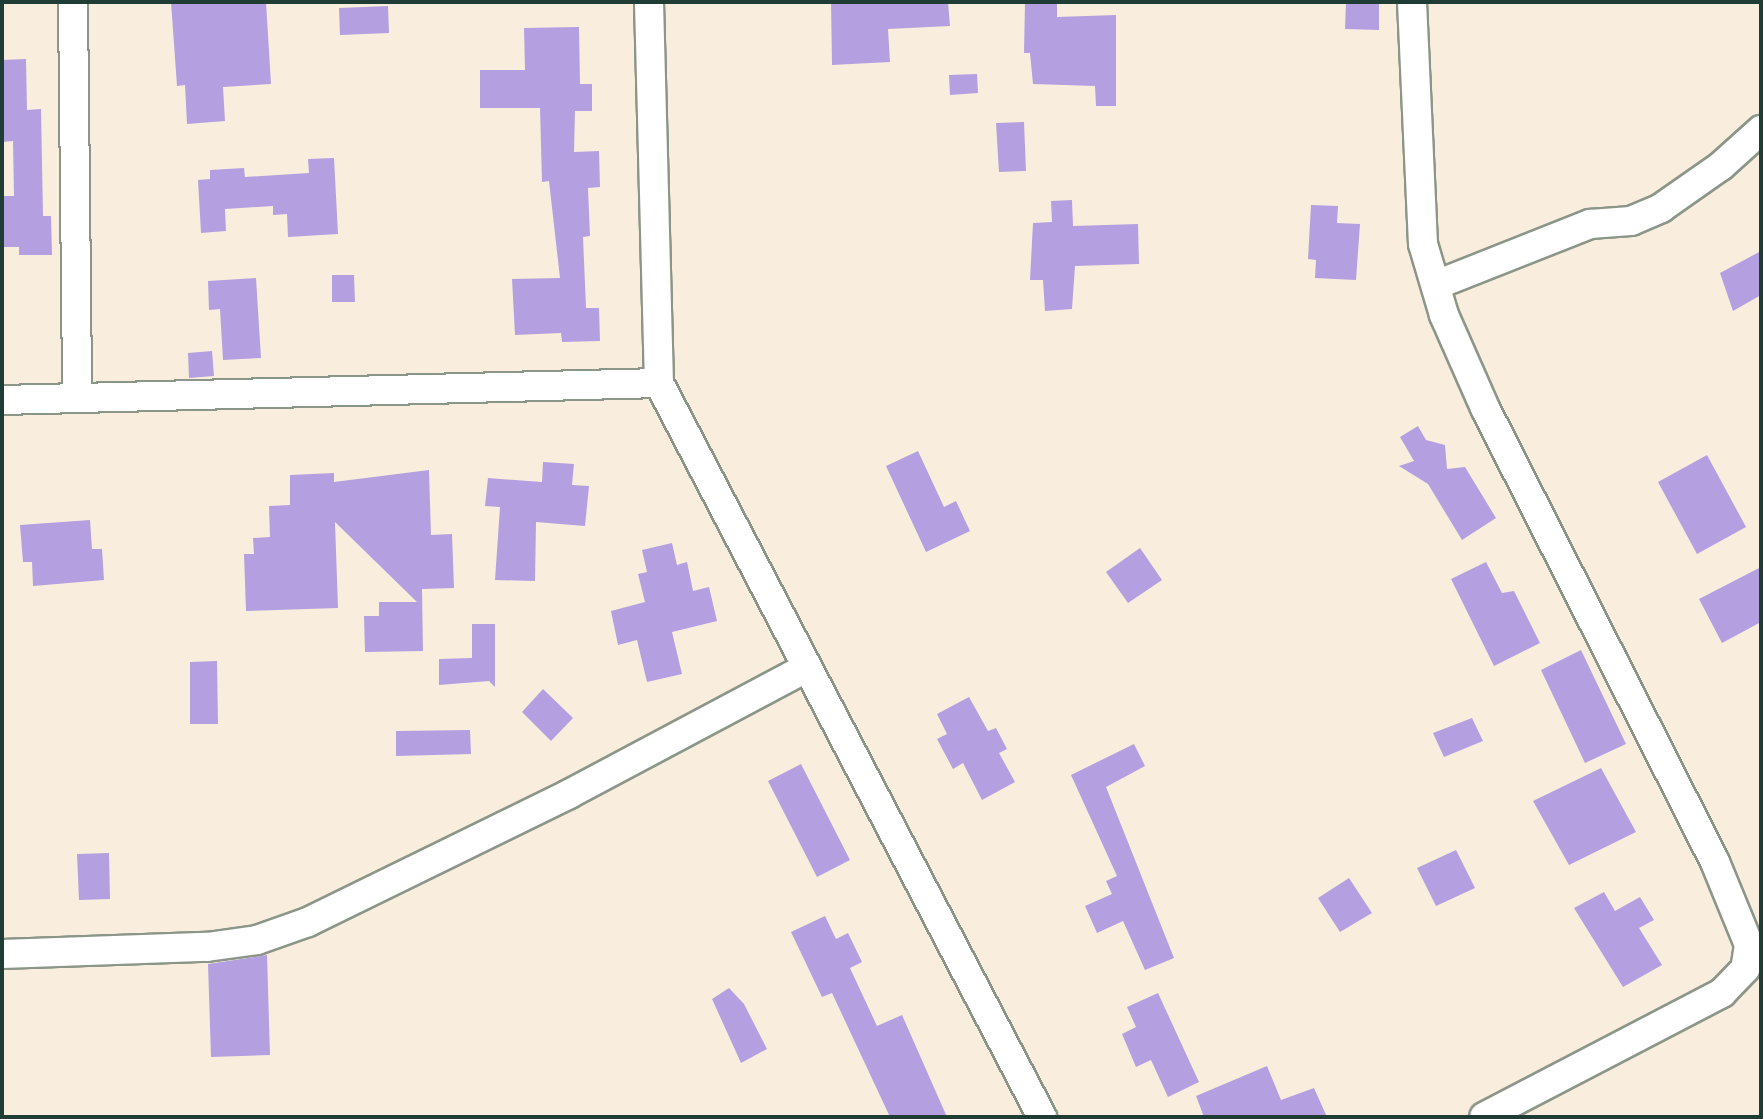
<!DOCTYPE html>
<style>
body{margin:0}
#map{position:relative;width:1763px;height:1119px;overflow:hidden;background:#f9eedd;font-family:"IM FELL French Canon",serif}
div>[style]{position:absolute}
.building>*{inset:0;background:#b49fe0}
.roads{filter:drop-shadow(2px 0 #8c9688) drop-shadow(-2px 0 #8c9688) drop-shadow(0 2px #8c9688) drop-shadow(0 -2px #8c9688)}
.minor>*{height:28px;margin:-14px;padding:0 14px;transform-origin:14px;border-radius:14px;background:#fff}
span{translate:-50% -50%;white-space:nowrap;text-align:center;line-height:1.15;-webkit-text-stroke:8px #fdfcf7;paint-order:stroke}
.frame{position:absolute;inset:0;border:4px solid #1f3d34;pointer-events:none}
</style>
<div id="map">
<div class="building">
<i style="clip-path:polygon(171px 2px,266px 2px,271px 84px,223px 87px,225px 121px,187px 124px,185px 85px,177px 86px)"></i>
<i style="clip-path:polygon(831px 2px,948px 2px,950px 26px,888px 29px,890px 62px,832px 65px)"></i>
<i style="clip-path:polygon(1025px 2px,1057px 2px,1057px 17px,1116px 15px,1116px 106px,1096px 106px,1095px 86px,1033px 84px,1030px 53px,1024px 53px)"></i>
<i style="clip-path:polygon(1346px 2px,1379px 2px,1379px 30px,1345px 29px)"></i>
<i style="clip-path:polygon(388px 6px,389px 33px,340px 35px,339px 8px)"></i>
<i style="clip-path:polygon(579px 27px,580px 84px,592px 84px,592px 111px,575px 111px,574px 152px,599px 151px,600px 187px,588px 188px,590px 236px,583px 237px,586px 308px,599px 308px,600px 341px,562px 342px,561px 333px,515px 335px,512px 279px,560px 278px,549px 181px,542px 182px,540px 108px,480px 108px,480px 70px,525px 70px,524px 28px)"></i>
<i style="clip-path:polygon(26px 59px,27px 110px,41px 109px,43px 216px,51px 216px,52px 255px,19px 255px,19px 247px,2px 247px,2px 196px,14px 196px,13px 141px,2px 142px,2px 60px)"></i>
<i style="clip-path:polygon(977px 74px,978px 93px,950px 95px,949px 75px)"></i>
<i style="clip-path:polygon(1024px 122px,1026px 171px,999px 172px,996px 123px)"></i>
<i style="clip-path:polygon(334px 158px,338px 234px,288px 237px,287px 214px,273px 215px,273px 206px,225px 209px,226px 231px,201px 233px,198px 180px,210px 179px,210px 170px,244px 168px,245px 177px,309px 173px,308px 159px)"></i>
<i style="clip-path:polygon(1072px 200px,1073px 226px,1138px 224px,1139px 264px,1075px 266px,1072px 309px,1045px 311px,1043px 280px,1030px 280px,1033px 223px,1052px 222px,1051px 201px)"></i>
<i style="clip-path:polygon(1311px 205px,1338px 206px,1337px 223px,1360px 224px,1356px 280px,1315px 278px,1316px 260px,1308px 259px)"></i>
<i style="clip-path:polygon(1761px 251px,1761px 295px,1733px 311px,1720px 273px)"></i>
<i style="clip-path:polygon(332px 275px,354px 275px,355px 302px,332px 302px)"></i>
<i style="clip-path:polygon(256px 278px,261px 358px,223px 360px,220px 309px,209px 310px,208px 281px)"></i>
<i style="clip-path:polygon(212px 351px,214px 376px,189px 378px,188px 353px)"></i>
<i style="clip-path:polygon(1418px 426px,1426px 440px,1445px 445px,1447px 469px,1465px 467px,1496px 518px,1462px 540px,1428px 484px,1399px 466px,1414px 461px,1400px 437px)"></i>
<i style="clip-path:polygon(918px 451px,944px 507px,956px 501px,970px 531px,926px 552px,886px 466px)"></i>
<i style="clip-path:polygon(1707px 455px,1746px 527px,1697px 554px,1658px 482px)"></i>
<i style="clip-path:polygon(543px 462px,574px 464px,572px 485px,589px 486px,585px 526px,536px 522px,535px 581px,495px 580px,500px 507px,485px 506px,488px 478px,542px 482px)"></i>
<i style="clip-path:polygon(429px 470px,431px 535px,452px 534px,454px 588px,422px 589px,423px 651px,365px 652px,364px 616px,379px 616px,379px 602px,417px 602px,335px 522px,338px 608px,246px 611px,244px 554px,254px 554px,253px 538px,270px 537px,269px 506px,290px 505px,290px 475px,334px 473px,334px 482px)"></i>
<i style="clip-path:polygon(90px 520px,92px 549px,102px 549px,104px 580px,33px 586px,32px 562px,23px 562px,20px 525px)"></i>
<i style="clip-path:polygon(672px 543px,677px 565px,687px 562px,693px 591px,709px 587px,717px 621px,672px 632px,682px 674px,647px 682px,637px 640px,618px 645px,611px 611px,645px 602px,638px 574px,647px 572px,642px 550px)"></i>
<i style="clip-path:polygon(1140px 548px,1162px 580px,1128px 603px,1106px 572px)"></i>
<i style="clip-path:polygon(1486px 562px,1502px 593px,1514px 591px,1540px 643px,1494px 666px,1451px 579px)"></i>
<i style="clip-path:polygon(1761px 567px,1761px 622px,1722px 643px,1699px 599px)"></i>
<i style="clip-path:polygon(472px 624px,495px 624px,495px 687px,489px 681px,439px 685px,439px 659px,472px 658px)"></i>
<i style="clip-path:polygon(1581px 650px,1626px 744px,1585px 763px,1541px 670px)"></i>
<i style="clip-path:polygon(217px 661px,218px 724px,190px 724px,190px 662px)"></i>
<i style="clip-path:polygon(543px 689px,573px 718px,551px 741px,522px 712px)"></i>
<i style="clip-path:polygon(969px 697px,988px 731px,996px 728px,1007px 749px,999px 753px,1015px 782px,982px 800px,963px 763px,953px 769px,937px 739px,947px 734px,937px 714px)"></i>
<i style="clip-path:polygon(1472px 718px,1483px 741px,1444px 757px,1433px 733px)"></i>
<i style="clip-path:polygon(470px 730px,471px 754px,396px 756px,396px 731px)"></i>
<i style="clip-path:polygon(1134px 744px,1145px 766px,1106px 787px,1174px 958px,1145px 970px,1123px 921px,1097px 933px,1085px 906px,1112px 894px,1106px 881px,1117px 876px,1071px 775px)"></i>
<i style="clip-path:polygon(801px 764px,850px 860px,817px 877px,768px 781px)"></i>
<i style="clip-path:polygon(1601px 768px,1636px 832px,1569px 865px,1533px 801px)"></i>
<i style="clip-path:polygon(1456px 850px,1475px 888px,1436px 906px,1417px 868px)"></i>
<i style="clip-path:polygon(109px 853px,110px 899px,79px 900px,77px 854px)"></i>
<i style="clip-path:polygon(1349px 878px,1372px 913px,1340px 932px,1318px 898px)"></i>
<i style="clip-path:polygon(1604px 892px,1615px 911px,1640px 897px,1654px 920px,1639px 928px,1662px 965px,1623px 987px,1574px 908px)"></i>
<i style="clip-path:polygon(825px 916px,836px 939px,848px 933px,862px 962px,850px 968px,877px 1026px,902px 1015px,947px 1117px,890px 1117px,832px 993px,822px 997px,791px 932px)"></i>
<i style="clip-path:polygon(267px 955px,270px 1055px,211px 1057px,208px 964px)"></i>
<i style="clip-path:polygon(729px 988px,744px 1004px,767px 1049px,741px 1063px,712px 999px)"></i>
<i style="clip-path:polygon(1158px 993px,1199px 1082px,1168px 1097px,1151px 1060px,1136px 1067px,1122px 1034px,1136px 1027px,1127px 1007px)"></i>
<i style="clip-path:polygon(1267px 1066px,1281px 1100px,1314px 1088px,1327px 1117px,1204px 1117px,1196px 1096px)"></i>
</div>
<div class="roads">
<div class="minor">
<i style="left:73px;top:2px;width:395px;rotate:89.4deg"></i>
<i style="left:649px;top:2px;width:381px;rotate:88.5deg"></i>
<i style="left:659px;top:383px;width:828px;rotate:62.44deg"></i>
<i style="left:1412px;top:2px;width:242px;rotate:87.4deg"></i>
<i style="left:1423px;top:244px;width:74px;rotate:73.5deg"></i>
<i style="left:1444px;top:315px;width:102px;rotate:66.2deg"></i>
<i style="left:1485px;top:408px;width:509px;rotate:63.13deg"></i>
<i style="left:1715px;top:862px;width:90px;rotate:67.7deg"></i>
<i style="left:1749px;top:945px;width:24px;rotate:99deg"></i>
<i style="left:1745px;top:969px;width:33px;rotate:134deg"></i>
<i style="left:1722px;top:993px;width:268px;rotate:152.5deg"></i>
<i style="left:1436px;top:285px;width:166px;rotate:-21.6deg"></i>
<i style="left:1590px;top:224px;width:41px;rotate:-4.2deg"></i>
<i style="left:1631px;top:221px;width:33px;rotate:-23deg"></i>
<i style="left:1661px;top:208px;width:73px;rotate:-35deg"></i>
<i style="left:1721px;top:166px;width:54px;rotate:-42deg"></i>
<i style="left:2px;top:400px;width:657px;rotate:-1.48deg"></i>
<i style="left:2px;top:954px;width:205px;rotate:-2deg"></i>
<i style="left:207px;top:947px;width:50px;rotate:-8deg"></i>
<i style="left:257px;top:940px;width:54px;rotate:-19.4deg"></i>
<i style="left:308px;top:922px;width:291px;rotate:-26.1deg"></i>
<i style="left:569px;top:794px;width:268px;rotate:-28deg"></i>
</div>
</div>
<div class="frame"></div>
</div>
